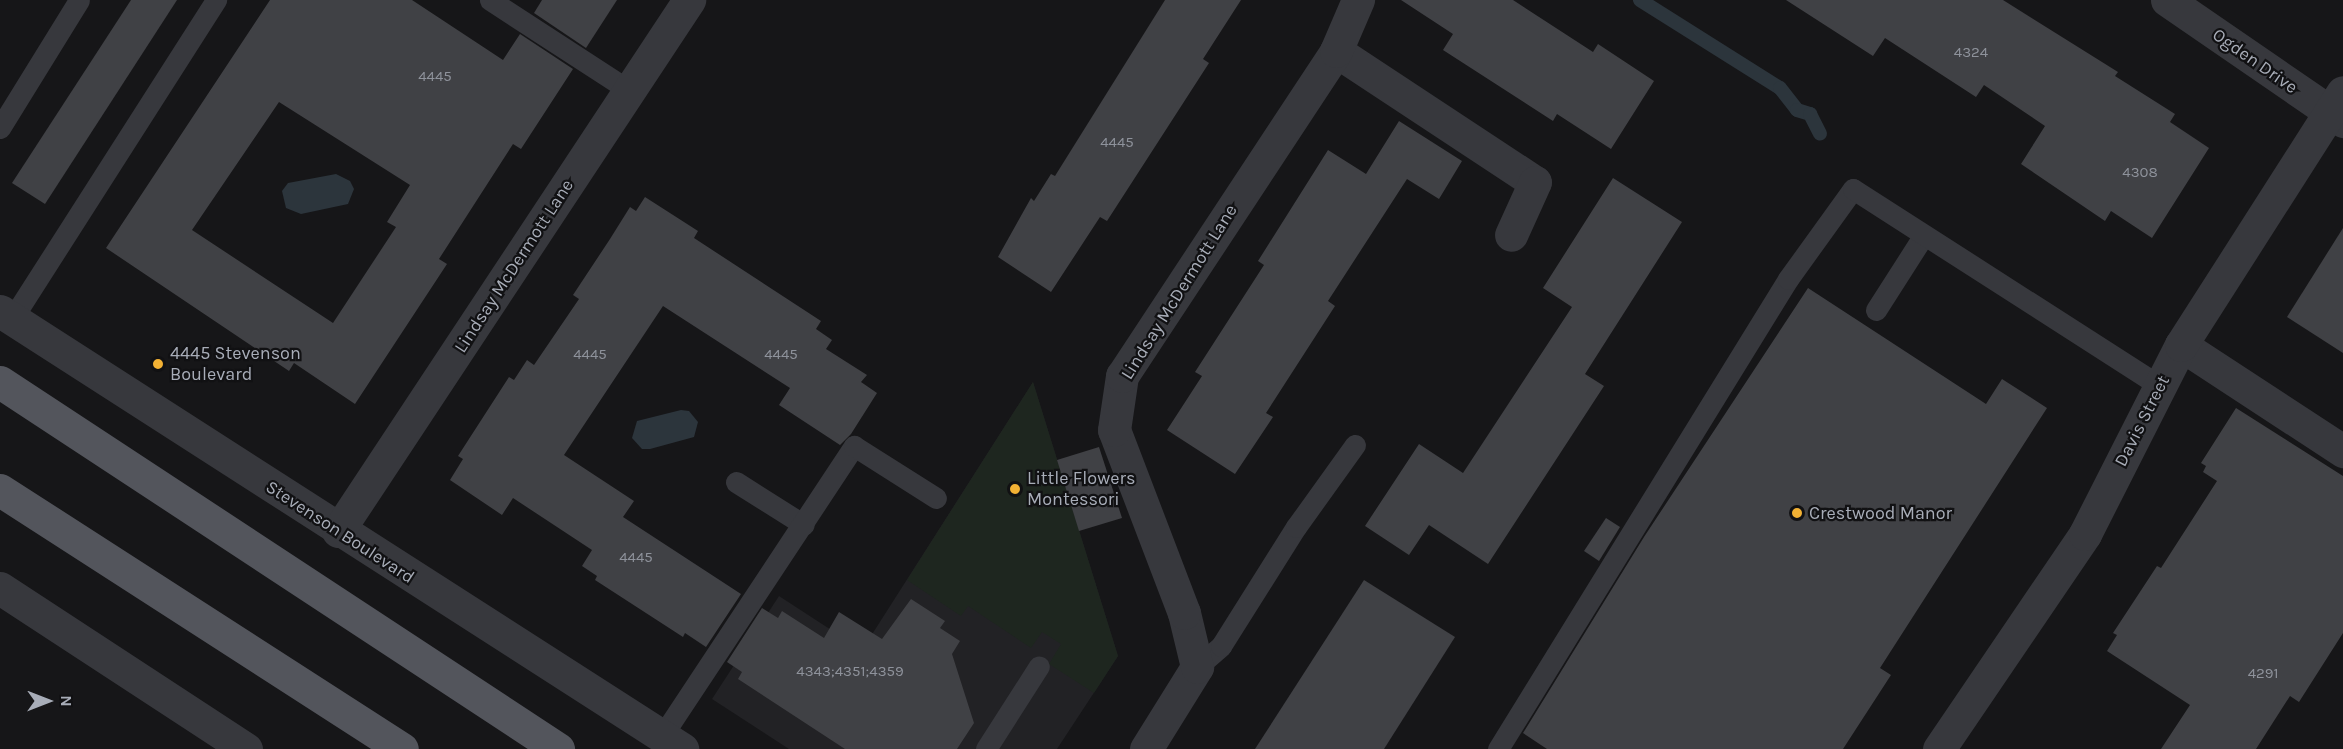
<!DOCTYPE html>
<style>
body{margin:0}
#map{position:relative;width:2343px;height:749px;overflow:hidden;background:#161618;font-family:Karla,sans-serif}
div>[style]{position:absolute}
.built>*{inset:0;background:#222225}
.green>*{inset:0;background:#1e261f}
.water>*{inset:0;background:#2c353c}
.stream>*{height:14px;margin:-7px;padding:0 7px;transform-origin:7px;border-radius:7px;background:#2c353c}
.building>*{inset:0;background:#404145}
.lane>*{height:21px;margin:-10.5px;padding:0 10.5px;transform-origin:10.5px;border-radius:10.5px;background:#37383d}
.street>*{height:33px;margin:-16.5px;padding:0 16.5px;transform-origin:16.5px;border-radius:16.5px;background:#37383d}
.primary>*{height:33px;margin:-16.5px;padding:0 16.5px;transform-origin:16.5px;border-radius:16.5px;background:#53555c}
.dots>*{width:16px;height:16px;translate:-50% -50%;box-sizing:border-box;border:3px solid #111113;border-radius:50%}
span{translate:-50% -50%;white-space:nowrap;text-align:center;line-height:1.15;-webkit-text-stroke:4.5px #111113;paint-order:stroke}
.number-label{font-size:15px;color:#8e929b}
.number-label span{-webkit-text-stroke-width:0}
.street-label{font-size:18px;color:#a8adb8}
.poi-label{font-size:18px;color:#a8adb8}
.left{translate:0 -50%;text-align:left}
.north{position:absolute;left:18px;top:671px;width:60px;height:60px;-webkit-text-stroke:4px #111113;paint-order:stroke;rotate:90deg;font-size:16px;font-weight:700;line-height:24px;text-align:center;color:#a8adb8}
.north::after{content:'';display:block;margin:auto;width:21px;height:27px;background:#a8adb8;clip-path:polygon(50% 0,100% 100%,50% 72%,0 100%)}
</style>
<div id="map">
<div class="built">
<i style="clip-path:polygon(1033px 382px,1118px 656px,1057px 749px,789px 749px,712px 699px,779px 596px,862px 650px)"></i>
</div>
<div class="green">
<i style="clip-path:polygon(1033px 382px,1118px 656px,1094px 693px,1049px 664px,1061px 644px,1042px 632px,1031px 648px,968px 606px,961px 616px,907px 580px)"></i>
</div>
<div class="water">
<i style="clip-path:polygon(336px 174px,350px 181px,354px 189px,348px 204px,301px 214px,286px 208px,282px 191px,288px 183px)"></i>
<i style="clip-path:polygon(681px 410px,689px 411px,698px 422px,694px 437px,650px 449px,642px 449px,632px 438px,637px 421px)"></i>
</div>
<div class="stream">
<i style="left:1640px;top:0;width:165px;rotate:32.2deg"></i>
<i style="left:1780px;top:88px;width:28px;rotate:52deg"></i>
<i style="left:1797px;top:110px;width:14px;rotate:17deg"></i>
<i style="left:1810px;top:114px;width:22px;rotate:63deg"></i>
</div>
<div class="building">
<i style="clip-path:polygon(131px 0,177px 0,45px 204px,12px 183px)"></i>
<i style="clip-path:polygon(evenodd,270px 0,412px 0,503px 60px,520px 34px,573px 69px,521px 149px,513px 144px,439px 259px,447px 264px,355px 404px,294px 363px,289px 371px,106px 248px,270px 0,279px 102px,410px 185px,387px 222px,396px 227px,333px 323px,192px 230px,279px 102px)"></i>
<i style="clip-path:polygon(542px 0,617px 0,586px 48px,534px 13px)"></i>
<i style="clip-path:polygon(1165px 0,1241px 0,1203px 59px,1209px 63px,1107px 221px,1100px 217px,1051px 292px,998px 257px,1031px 198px,1034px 201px,1051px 174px,1055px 176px)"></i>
<i style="clip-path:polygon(1401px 0,1513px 0,1593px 52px,1598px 44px,1654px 81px,1611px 149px,1557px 114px,1553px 121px,1443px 50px,1453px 34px)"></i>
<i style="clip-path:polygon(1786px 0,2003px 0,2118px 72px,2115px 76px,2175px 114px,2170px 122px,2209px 148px,2152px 238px,2111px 211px,2105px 221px,2021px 164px,2045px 126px,1984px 85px,1976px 97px,1885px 38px,1873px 56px)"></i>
<i style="clip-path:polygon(1399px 121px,1462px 161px,1439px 199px,1407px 179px,1328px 301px,1335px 306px,1266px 413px,1273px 417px,1235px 474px,1167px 430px,1202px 376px,1195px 372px,1264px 265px,1258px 261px,1328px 150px,1366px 174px)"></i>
<i style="clip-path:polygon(1613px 178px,1682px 222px,1585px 374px,1604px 386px,1488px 564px,1429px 525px,1409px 555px,1365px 526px,1419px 444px,1463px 473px,1572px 307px,1543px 288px)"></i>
<i style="clip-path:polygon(645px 197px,698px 231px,694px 238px,821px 321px,816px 329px,832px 340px,826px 349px,867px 375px,861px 382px,877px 393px,851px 434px,840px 445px,779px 405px,790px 388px,663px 306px,564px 455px,634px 501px,623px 517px,741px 594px,706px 647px,685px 633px,683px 637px,595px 580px,597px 576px,582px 566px,592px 550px,513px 498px,502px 515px,450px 480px,463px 459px,458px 456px,509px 377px,514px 380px,527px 360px,534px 365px,579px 299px,573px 295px,610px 239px,630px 207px,636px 211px)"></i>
<i style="clip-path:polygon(2343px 228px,2343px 353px,2287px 317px)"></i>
<i style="clip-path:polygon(1808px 288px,1986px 404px,2002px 379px,2047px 408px,1880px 668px,1891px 675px,1843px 749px,1547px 749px,1523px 733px,1644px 537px)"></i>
<i style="clip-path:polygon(2236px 408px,2343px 476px,2343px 633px,2299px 702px,2290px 696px,2256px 749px,2161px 749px,2190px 705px,2107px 651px,2117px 635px,2113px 633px,2157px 566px,2161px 568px,2217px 481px,2203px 472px,2206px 466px,2201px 463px)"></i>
<i style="clip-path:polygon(1099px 447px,1122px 518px,1079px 531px,1057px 460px)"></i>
<i style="clip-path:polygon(1606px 518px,1620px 527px,1599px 561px,1584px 551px)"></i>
<i style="clip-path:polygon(1364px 580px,1455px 637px,1384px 749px,1255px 749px)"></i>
<i style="clip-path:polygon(911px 599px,945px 621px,940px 628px,960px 641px,952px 654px,974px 723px,957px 749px,845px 749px,738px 679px,742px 672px,727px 662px,762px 608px,778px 618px,782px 611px,824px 638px,839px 612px,882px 639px)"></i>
</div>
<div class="lane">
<i style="left:490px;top:0;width:167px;rotate:33deg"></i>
<i style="left:0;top:128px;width:150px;rotate:-58.3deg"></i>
<i style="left:1876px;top:310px;width:89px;rotate:-57.4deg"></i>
<i style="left:12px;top:319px;width:379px;rotate:-57.4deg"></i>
<i style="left:736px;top:482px;width:80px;rotate:32.3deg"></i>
<i style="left:1197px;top:667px;width:32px;rotate:-41deg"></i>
<i style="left:1221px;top:646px;width:141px;rotate:-57.8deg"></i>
<i style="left:1296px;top:527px;width:101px;rotate:-54.3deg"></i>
<i style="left:662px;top:736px;width:348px;rotate:-56.5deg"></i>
<i style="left:854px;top:446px;width:97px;rotate:32.4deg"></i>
<i style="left:986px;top:749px;width:98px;rotate:-57.4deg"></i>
<i style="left:1498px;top:749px;width:552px;rotate:-58.32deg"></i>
<i style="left:1788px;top:279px;width:111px;rotate:-54.2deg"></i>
<i style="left:1853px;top:189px;width:365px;rotate:32.7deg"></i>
</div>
<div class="street">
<i style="left:2167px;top:0;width:214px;rotate:34.5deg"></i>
<i style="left:1336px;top:51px;width:238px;rotate:33.4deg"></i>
<i style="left:1535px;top:182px;width:58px;rotate:114.4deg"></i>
<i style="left:0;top:311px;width:811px;rotate:32.71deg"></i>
<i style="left:2181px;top:345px;width:194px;rotate:33.2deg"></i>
<i style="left:338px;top:531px;width:637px;rotate:-56.53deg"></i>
<i style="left:0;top:588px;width:294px;rotate:33.2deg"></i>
<i style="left:1146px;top:749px;width:97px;rotate:-58.1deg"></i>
<i style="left:1197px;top:667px;width:56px;rotate:-103.5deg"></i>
<i style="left:1184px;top:613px;width:196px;rotate:-110.9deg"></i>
<i style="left:1114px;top:430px;width:55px;rotate:-81.6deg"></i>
<i style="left:1122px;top:376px;width:389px;rotate:-56.6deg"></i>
<i style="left:1336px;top:51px;width:56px;rotate:-66.7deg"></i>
<i style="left:1939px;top:749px;width:260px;rotate:-55.8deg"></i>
<i style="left:2085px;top:534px;width:212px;rotate:-63.1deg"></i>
<i style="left:2181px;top:345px;width:300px;rotate:-57.4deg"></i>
</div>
<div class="primary">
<i style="left:0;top:382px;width:668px;rotate:33.33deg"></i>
<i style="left:0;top:490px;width:478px;rotate:32.8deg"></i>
</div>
<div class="dots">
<i style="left:158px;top:364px;background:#f2b134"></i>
<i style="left:1015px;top:489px;background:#f2b134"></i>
<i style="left:1797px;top:513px;background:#f2b134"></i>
</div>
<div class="number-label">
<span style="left:1971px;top:53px">4324</span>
<span style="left:435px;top:77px">4445</span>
<span style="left:1117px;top:143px">4445</span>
<span style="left:2140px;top:173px">4308</span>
<span style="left:590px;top:355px">4445</span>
<span style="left:781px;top:355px">4445</span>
<span style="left:636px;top:558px">4445</span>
<span style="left:850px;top:672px">4343;4351;4359</span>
<span style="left:2263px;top:674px">4291</span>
</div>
<div class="street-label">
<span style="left:2255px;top:61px;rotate:35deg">Ogden Drive</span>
<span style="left:514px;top:266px;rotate:-57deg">Lindsay McDermott Lane</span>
<span style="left:1179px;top:292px;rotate:-58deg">Lindsay McDermott Lane</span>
<span style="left:2142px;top:421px;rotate:-63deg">Davis Street</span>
<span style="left:340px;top:532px;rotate:33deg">Stevenson Boulevard</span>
</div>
<div class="poi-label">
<span class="left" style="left:170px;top:364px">4445 Stevenson<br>Boulevard</span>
<span class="left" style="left:1027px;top:489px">Little Flowers<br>Montessori</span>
<span class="left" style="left:1809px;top:513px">Crestwood Manor</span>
</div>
<div class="north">N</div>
</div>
